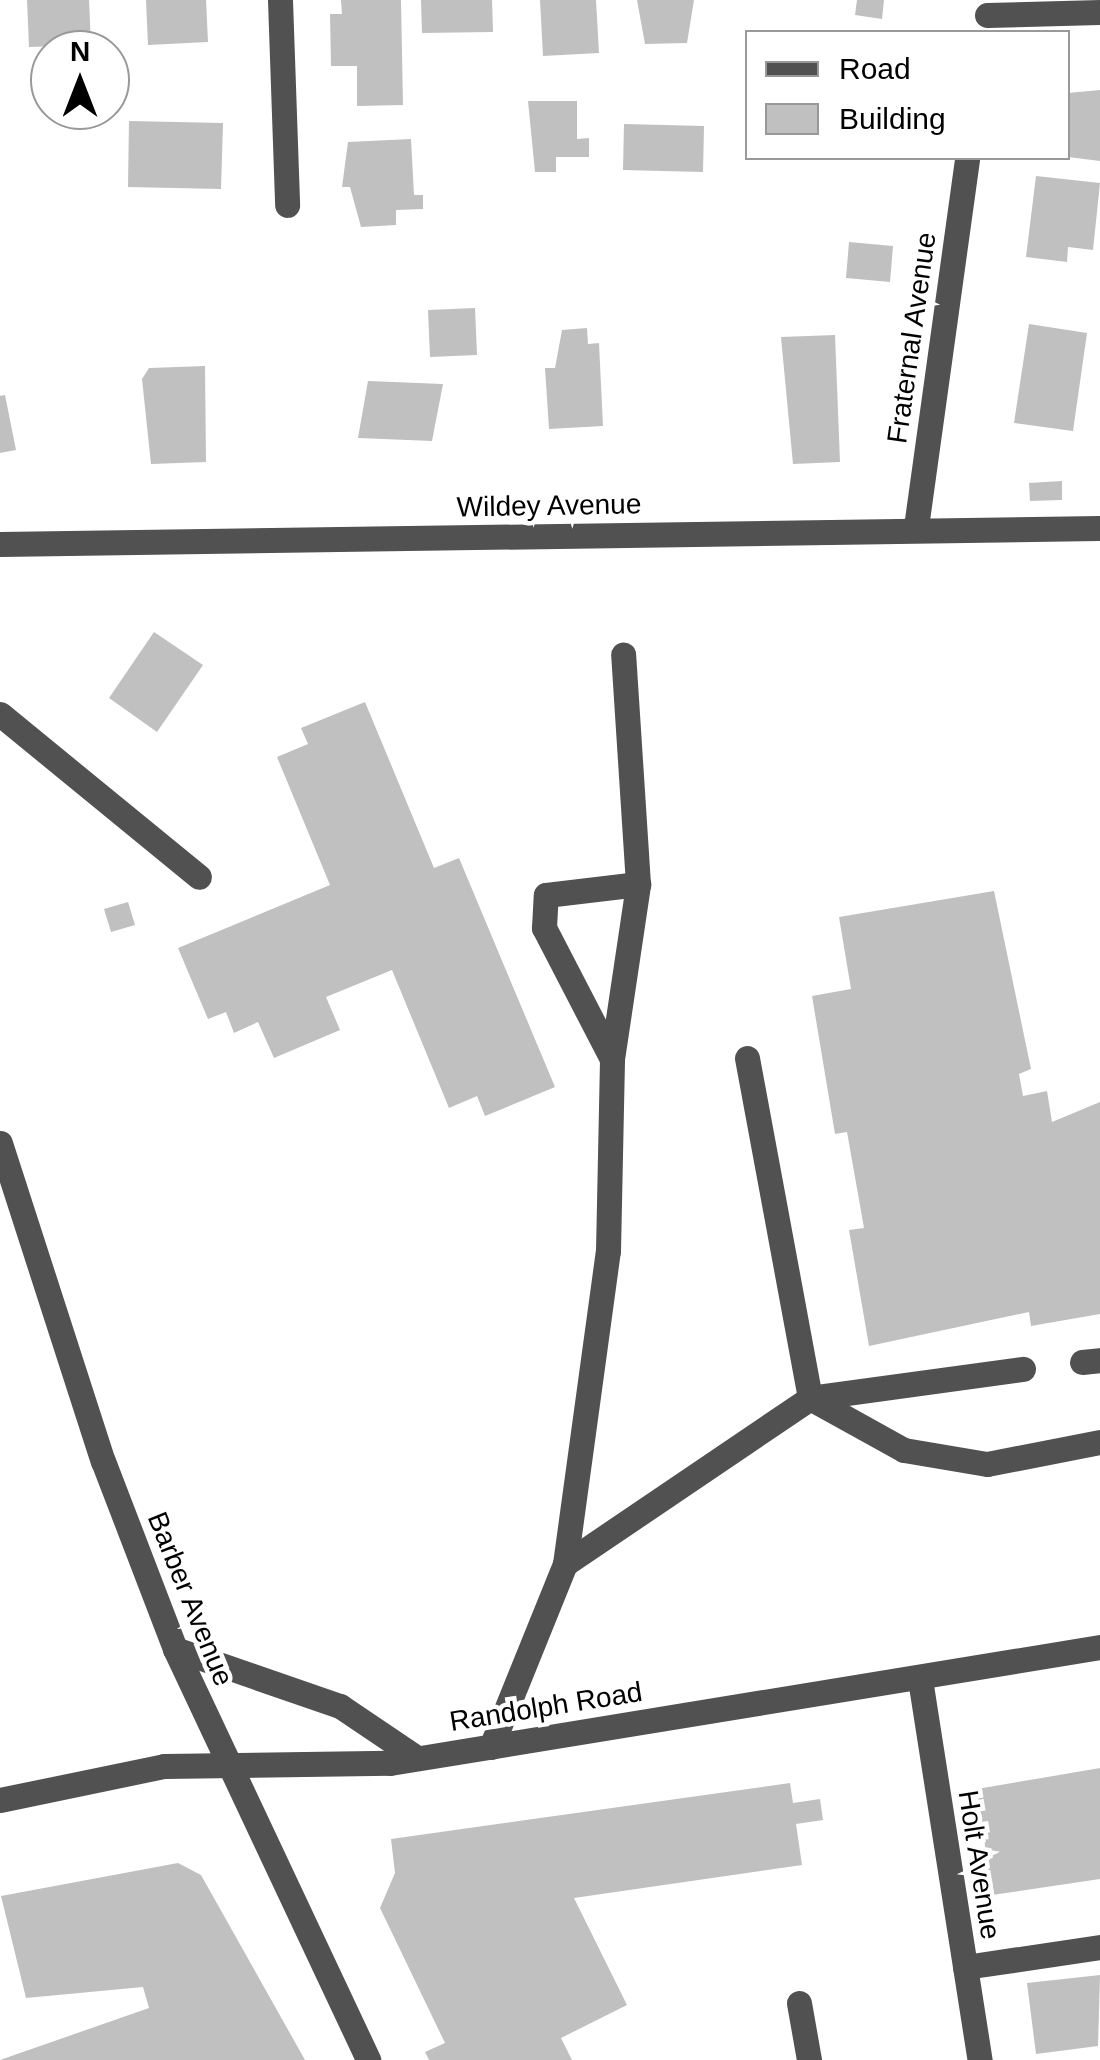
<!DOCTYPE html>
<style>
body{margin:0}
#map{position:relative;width:1100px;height:2060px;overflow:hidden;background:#fff;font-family:Arial,sans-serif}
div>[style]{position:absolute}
.building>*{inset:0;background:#c0c0c0}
.minor>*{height:25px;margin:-12.5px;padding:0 12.5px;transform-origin:12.5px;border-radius:12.5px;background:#515151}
span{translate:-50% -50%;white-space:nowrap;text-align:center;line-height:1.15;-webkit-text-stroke:9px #fff;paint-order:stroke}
.street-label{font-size:28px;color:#000}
.legend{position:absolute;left:745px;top:30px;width:325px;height:130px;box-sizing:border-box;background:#fff;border:2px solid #999;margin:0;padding:12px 18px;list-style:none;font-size:30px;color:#000}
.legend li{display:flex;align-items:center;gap:20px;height:50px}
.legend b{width:50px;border:2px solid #999}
.north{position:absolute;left:30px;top:30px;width:100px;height:100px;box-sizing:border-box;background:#fff;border:2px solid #999;border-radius:50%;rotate:0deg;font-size:28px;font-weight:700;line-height:40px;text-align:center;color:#000}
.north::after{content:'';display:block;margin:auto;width:35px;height:45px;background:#000;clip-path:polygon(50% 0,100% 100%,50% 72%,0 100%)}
</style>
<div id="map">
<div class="building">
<i style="clip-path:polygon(27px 0,89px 0,91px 45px,29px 47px)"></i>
<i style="clip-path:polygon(146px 0,206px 0,208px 42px,148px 45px)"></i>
<i style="clip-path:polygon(341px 0,401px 0,403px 105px,357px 106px,357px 66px,331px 66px,330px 14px,342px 14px)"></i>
<i style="clip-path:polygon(421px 0,492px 0,493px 32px,422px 33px)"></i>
<i style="clip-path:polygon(540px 0,596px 0,599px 53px,543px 56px)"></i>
<i style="clip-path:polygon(637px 0,694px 0,687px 43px,645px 44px)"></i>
<i style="clip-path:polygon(857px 0,884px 0,882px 19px,855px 15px)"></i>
<i style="clip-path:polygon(1100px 90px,1100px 161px,1068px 157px,1068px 93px)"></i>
<i style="clip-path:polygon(528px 101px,577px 101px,577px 139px,589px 138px,589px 157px,556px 157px,556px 172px,535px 172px)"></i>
<i style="clip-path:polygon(129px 121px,223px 123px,221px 189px,128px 187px)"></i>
<i style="clip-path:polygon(624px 124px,704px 126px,703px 172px,623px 170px)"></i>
<i style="clip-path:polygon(411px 139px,414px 195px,423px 195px,423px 209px,396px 210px,396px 225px,361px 227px,350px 187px,342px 187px,348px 142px)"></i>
<i style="clip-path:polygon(1036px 176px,1100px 183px,1093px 250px,1068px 247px,1067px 262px,1026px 257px)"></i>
<i style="clip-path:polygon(849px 242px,893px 246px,890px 282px,846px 278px)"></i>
<i style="clip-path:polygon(475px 308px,477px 355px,430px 357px,428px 310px)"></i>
<i style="clip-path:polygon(1029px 324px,1087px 333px,1073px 431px,1014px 423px)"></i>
<i style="clip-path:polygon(587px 328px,588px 344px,599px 343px,603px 426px,549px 429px,545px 368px,555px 368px,562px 330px)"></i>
<i style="clip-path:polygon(835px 335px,840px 462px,793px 464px,781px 337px)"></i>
<i style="clip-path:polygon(205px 366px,206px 462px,151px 464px,142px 379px,149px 368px)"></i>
<i style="clip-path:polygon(368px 381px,443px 384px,432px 441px,358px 438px)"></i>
<i style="clip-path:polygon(5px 395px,16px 450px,0 453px,0 396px)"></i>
<i style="clip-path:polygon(1062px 481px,1062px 500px,1030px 501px,1029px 483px)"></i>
<i style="clip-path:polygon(154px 632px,203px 665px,157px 732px,109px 698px)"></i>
<i style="clip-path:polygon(365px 702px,434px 868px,459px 858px,555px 1087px,485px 1116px,477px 1096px,449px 1108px,392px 970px,326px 997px,340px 1030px,274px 1058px,258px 1022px,234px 1033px,226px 1012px,208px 1019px,178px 948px,330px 885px,277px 757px,308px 744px,301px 728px)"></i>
<i style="clip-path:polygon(994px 891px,1031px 1069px,1019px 1074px,1023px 1096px,1047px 1091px,1052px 1122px,1100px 1102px,1100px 1314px,1031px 1326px,1029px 1312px,869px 1346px,849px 1230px,864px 1228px,847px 1132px,835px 1134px,812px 996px,851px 989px,839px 917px)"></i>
<i style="clip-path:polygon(128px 902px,135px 925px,111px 932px,104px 909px)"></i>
<i style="clip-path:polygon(1100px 1768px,1100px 1879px,992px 1895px,977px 1789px)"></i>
<i style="clip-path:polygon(790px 1783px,793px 1803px,820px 1799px,823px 1820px,796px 1824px,802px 1865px,574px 1898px,627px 2005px,561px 2038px,572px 2060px,429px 2060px,425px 2052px,445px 2043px,380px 1908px,395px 1873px,391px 1839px)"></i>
<i style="clip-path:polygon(178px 1863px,201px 1875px,305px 2060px,0 2060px,149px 2008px,143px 1987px,26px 1998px,1px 1896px)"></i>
<i style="clip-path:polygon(1100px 1975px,1098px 2046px,1036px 2054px,1027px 1983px)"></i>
</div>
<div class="minor">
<i style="left:280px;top:0;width:205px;rotate:88deg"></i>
<i style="left:987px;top:15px;width:113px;rotate:-1.5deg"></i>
<i style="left:916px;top:527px;width:373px;rotate:-82.1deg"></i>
<i style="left:0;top:544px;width:1100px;rotate:-0.83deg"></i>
<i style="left:0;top:714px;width:257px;rotate:39.3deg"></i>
<i style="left:747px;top:1058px;width:346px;rotate:79.5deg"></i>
<i style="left:810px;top:1398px;width:215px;rotate:-7.8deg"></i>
<i style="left:612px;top:1059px;width:148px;rotate:-117.4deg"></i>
<i style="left:544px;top:928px;width:33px;rotate:-87deg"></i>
<i style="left:546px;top:895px;width:93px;rotate:-6.8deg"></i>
<i style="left:0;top:1143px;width:334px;rotate:72.1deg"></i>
<i style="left:103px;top:1461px;width:201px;rotate:69deg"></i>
<i style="left:175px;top:1649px;width:454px;rotate:64.8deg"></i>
<i style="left:1082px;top:1362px;width:18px;rotate:-6deg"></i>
<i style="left:565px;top:1564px;width:296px;rotate:-34.1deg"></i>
<i style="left:810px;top:1398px;width:107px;rotate:29deg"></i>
<i style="left:904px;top:1450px;width:84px;rotate:9.6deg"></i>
<i style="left:987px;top:1464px;width:115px;rotate:-11deg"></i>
<i style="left:175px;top:1649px;width:175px;rotate:19.1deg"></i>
<i style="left:340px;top:1706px;width:93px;rotate:34deg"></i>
<i style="left:920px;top:1679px;width:386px;rotate:81.1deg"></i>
<i style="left:491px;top:1747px;width:197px;rotate:-68deg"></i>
<i style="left:565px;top:1564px;width:316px;rotate:-82.2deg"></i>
<i style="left:608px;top:1251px;width:192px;rotate:-88.8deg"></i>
<i style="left:612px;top:1059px;width:177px;rotate:-81.5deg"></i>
<i style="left:638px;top:884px;width:230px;rotate:-93.7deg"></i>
<i style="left:0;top:1800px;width:167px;rotate:-11.7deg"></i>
<i style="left:164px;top:1766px;width:226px;rotate:-0.8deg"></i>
<i style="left:390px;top:1763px;width:719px;rotate:-9.28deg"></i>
<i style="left:965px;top:1967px;width:136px;rotate:-8.4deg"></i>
<i style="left:799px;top:2003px;width:58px;rotate:80deg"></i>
</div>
<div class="street-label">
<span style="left:912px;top:338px;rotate:-82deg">Fraternal Avenue</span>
<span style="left:549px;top:506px;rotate:-1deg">Wildey Avenue</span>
<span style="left:190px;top:1599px;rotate:68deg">Barber Avenue</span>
<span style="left:546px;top:1707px;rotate:-9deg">Randolph Road</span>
<span style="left:979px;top:1865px;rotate:81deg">Holt Avenue</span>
</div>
<ul class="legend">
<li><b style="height:12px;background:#515151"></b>Road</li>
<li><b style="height:28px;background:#c0c0c0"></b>Building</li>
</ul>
<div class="north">N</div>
</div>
